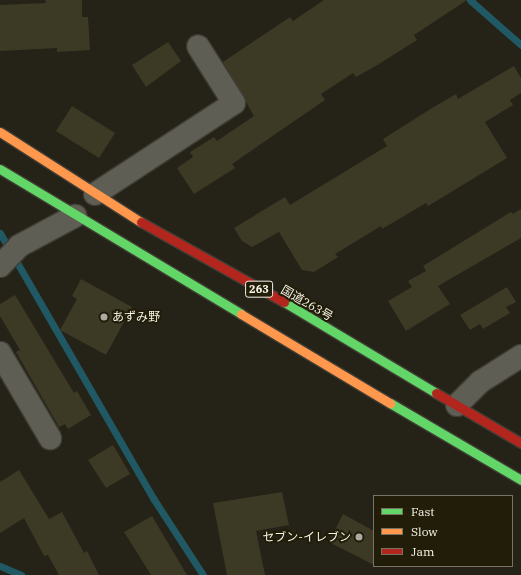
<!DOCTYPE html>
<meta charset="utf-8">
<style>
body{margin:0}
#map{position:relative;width:521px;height:575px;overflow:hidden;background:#252318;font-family:"IBM Plex Serif","Noto Sans JP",serif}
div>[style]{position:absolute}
.stream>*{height:7px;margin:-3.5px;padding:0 3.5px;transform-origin:3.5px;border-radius:3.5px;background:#205964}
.building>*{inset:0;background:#3c3925}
.roads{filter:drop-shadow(1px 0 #403e35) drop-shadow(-1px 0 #403e35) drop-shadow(0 1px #403e35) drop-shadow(0 -1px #403e35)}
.street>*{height:22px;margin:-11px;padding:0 11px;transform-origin:11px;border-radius:11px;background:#5f5e55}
.fast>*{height:9px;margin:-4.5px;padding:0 4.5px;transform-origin:4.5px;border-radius:4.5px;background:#63d668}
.slow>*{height:9px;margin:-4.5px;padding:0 4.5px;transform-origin:4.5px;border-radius:4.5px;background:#ff974d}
.jam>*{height:9px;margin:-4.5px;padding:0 4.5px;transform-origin:4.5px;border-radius:4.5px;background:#b3261e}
.dots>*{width:11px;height:11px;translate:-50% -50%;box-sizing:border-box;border:2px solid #211d09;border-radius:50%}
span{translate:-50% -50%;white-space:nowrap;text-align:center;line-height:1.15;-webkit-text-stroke:4px #211d09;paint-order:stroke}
.shield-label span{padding:1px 3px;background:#211d09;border:1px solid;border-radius:3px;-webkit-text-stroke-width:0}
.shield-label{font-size:11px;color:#f6f4e7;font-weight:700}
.street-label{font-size:12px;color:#f6f4e7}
.poi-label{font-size:12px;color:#f6f4e7}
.left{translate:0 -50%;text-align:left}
.right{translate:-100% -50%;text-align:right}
.legend{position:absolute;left:373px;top:495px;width:140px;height:72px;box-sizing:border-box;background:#211d09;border:1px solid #767362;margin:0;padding:5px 7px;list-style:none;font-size:12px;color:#f6f4e7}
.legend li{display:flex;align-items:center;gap:8px;height:20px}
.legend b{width:20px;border:1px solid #767362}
</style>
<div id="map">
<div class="stream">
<i style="left:470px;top:0;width:68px;rotate:41.4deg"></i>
<i style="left:0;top:233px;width:306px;rotate:60deg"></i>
<i style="left:153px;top:498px;width:92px;rotate:57deg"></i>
<i style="left:0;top:566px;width:23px;rotate:23deg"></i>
</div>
<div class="building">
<i style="clip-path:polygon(45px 0,82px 0,82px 17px,88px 17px,90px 50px,57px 52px,57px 48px,0 51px,0 5px,46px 3px)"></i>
<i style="clip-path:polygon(324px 0,467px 0,414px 35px,417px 40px,379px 64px,356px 77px,353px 73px,321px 94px,325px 100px,232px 164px,235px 168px,194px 194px,177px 168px,193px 157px,190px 152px,214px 137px,217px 141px,254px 116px,223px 62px,290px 17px,293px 21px)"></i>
<i style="clip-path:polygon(168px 42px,181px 61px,146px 87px,132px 65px)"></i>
<i style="clip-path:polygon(514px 66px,521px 78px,521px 93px,510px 100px,513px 105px,485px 122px,507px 158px,428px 206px,426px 203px,382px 229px,381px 226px,335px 254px,338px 257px,314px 272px,302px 270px,279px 232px,252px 247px,242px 241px,234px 228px,285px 197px,290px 205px,387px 146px,383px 139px,432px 108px,456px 94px,458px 99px)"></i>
<i style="clip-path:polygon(72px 106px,115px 133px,99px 158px,56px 131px)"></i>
<i style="clip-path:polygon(521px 209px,521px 238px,438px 286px,450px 304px,406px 331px,388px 301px,412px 287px,408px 281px,426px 271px,423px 266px,511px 212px,513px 214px)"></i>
<i style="clip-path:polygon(81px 279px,132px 307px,106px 355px,60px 330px,77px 299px,72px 296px)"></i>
<i style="clip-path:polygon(507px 287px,516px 302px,506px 307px,510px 313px,483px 329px,480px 324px,470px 330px,460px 315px)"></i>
<i style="clip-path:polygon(15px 295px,74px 393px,77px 391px,91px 415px,68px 429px,65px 424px,59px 427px,16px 352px,20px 350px,0 316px,0 304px)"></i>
<i style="clip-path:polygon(113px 445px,130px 474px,106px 488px,88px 460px)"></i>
<i style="clip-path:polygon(19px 470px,49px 519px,62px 512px,84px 553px,87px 551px,99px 575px,59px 575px,48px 555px,44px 556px,24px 518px,0 533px,0 482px)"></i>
<i style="clip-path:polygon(282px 492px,289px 525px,256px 531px,265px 575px,227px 575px,213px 503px)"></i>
<i style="clip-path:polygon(343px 514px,374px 531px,374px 565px,329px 542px)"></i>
<i style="clip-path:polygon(152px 516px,187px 575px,151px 575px,124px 532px)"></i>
</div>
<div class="roads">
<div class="street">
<i style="left:95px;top:194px;width:166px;rotate:-33.2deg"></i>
<i style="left:234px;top:103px;width:67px;rotate:-122.3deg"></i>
<i style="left:0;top:266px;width:28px;rotate:-46deg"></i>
<i style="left:19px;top:246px;width:64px;rotate:-28.2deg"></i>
<i style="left:0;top:353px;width:99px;rotate:59.5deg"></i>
<i style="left:457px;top:405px;width:33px;rotate:-45deg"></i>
<i style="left:480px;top:382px;width:49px;rotate:-32.4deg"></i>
</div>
<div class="fast">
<i style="left:0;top:169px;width:281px;rotate:31deg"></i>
<i style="left:284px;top:302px;width:177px;rotate:30.9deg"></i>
<i style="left:390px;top:403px;width:152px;rotate:30.4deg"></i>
</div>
<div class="slow">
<i style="left:0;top:132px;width:167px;rotate:32.6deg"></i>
<i style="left:241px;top:314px;width:174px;rotate:30.9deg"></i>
</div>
<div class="jam">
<i style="left:141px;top:222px;width:164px;rotate:29.2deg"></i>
<i style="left:436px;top:393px;width:99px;rotate:30.5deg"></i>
</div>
</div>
<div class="dots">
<i style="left:104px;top:317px;background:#adab9f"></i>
<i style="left:359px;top:537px;background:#adab9f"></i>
</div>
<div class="shield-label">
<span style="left:259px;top:289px">263</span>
</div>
<div class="street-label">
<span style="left:307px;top:303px;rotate:30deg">国道263号</span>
</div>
<div class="poi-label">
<span class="left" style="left:112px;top:317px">あずみ野</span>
<span class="right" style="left:351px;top:537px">セブン-イレブン</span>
</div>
<ul class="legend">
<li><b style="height:5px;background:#63d668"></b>Fast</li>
<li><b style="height:5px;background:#ff974d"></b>Slow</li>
<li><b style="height:5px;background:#b3261e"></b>Jam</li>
</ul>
</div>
